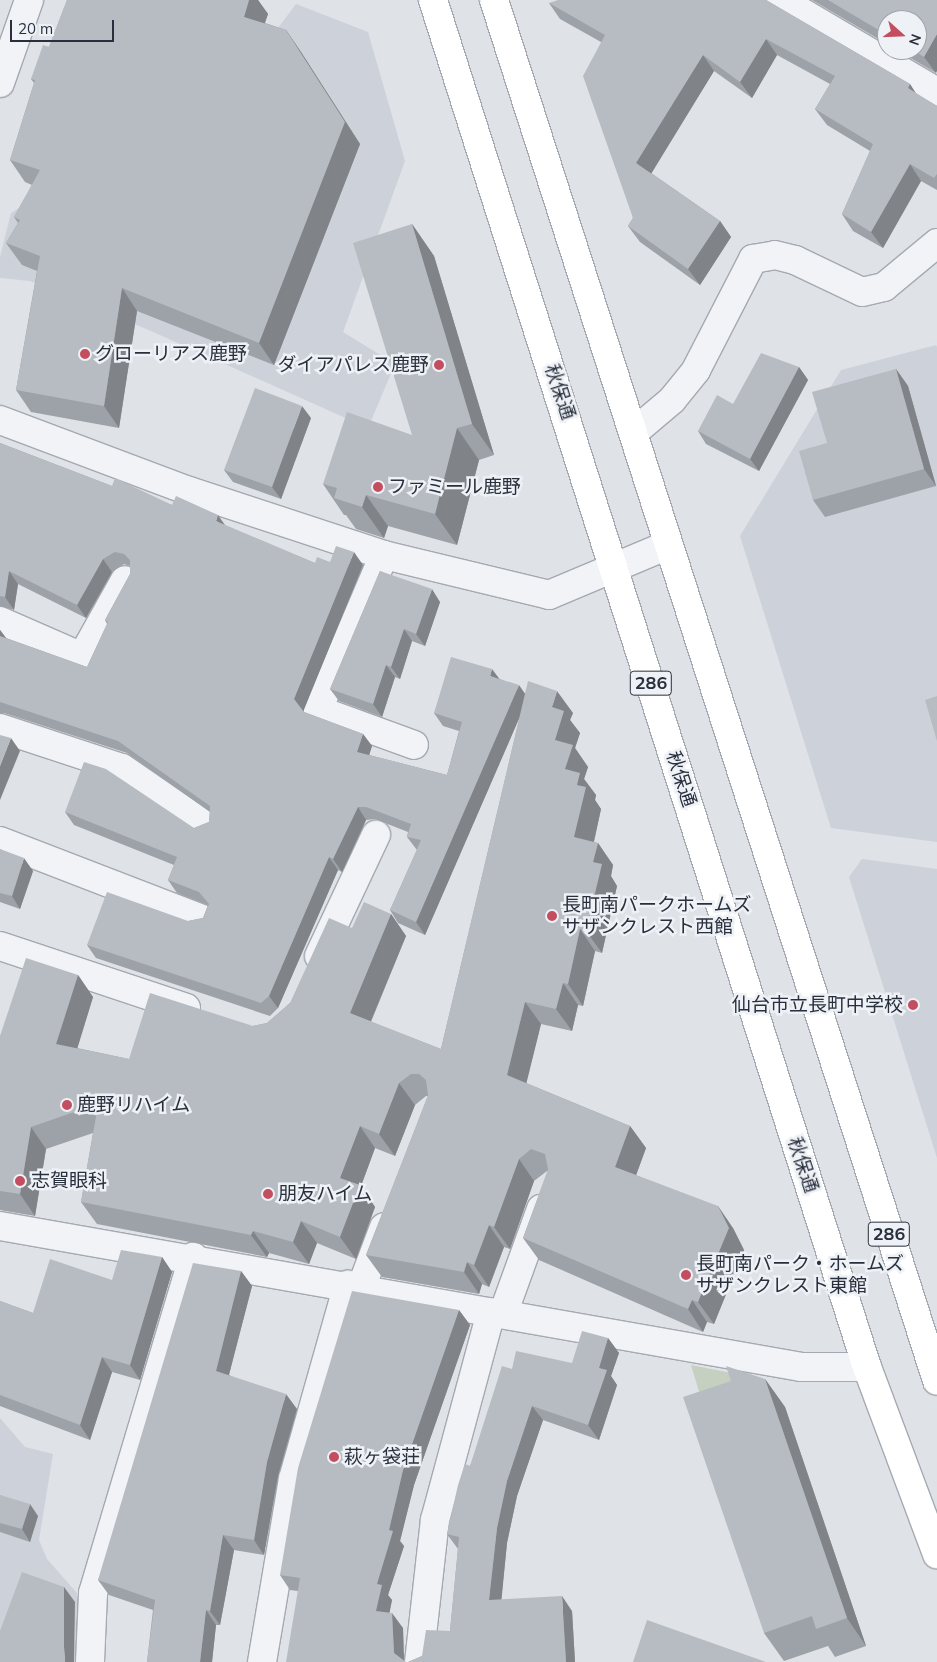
<!DOCTYPE html>
<meta charset="utf-8">
<style>
body{margin:0}
#map{position:relative;width:937px;height:1662px;overflow:hidden;background:#dfe2e7;font-family:Mulish,"Noto Sans JP",sans-serif}
div>[style]{position:absolute}
.built>*{inset:0;background:#cdd1d9}
.green>*{inset:0;background:#c5d0c1}
.roads{filter:drop-shadow(1px 0 #a5a9b1) drop-shadow(-1px 0 #a5a9b1) drop-shadow(0 1px #a5a9b1) drop-shadow(0 -1px #a5a9b1)}
.minor>*{height:28px;margin:-14px;padding:0 14px;transform-origin:14px;border-radius:14px;background:#f1f3f6}
.highway>*{height:28px;margin:-14px;padding:0 14px;transform-origin:14px;border-radius:14px;background:#fff}
.wall>*{inset:0;background:#9da2a8}
.shaded-wall>*{inset:0;background:#808488}
.building>*{inset:0;background:#b7bcc3}
.dots>*{width:14px;height:14px;translate:-50% -50%;box-sizing:border-box;border:2px solid #eef1f5;border-radius:50%}
span{translate:-50% -50%;white-space:nowrap;text-align:center;line-height:1.15;-webkit-text-stroke:5px #eef1f5;paint-order:stroke}
.shield-label span{padding:1px 4px;background:#eef1f5;border:1px solid;border-radius:4px;-webkit-text-stroke-width:0}
.shield-label{font-size:18px;color:#29303d;font-weight:700}
.poi-label{font-size:19px;color:#29303d}
.left{translate:0 -50%;text-align:left}
.right{translate:-100% -50%;text-align:right}
.street-label{font-size:19px;color:#29303d}
.north{position:absolute;left:877px;top:10px;width:50px;height:50px;box-sizing:border-box;background:#eef1f5;border:1px solid #9fa4ab;border-radius:50%;rotate:110deg;font-size:14px;font-weight:700;line-height:20px;text-align:center;color:#29303d}
.north::after{content:'';display:block;margin:auto;width:18px;height:22px;background:#c24e5f;clip-path:polygon(50% 0,100% 100%,50% 72%,0 100%)}
.scale{position:absolute;left:10px;top:20px;width:104px;height:22px;box-sizing:border-box;border:2px solid #29303d;border-top:0;padding-left:6px;font-size:15px;line-height:18px;white-space:nowrap;color:#29303d;-webkit-text-stroke:4px #eef1f5;paint-order:stroke}
</style>
<div id="map">
<div class="built">
<i style="clip-path:polygon(296px 4px,368px 32px,405px 161px,343px 332px,395px 364px,368px 428px,151px 331px,30px 281px,0 278px,0 257px,11px 213px,68px 178px,278px 28px)"></i>
<i style="clip-path:polygon(936px 345px,937px 347px,937px 842px,831px 828px,740px 536px,841px 370px)"></i>
<i style="clip-path:polygon(862px 859px,937px 869px,937px 1158px,849px 877px)"></i>
<i style="clip-path:polygon(0 1418px,25px 1447px,53px 1454px,39px 1540px,47px 1559px,77px 1593px,80px 1662px,0 1662px)"></i>
</div>
<div class="green">
<i style="clip-path:polygon(691px 1365px,736px 1374px,707px 1418px)"></i>
</div>
<div class="roads">
<div class="minor">
<i style="left:781px;top:0;width:181px;rotate:30.5deg"></i>
<i style="left:0;top:83px;width:88px;rotate:-70.7deg"></i>
<i style="left:0;top:420px;width:202px;rotate:20.6deg"></i>
<i style="left:189px;top:491px;width:205px;rotate:18.2deg"></i>
<i style="left:384px;top:555px;width:170px;rotate:13.6deg"></i>
<i style="left:549px;top:595px;width:129px;rotate:-22.8deg"></i>
<i style="left:633px;top:433px;width:51px;rotate:-40.2deg"></i>
<i style="left:672px;top:400px;width:38px;rotate:-51deg"></i>
<i style="left:696px;top:370px;width:125px;rotate:-62.8deg"></i>
<i style="left:753px;top:259px;width:22px;rotate:-10deg"></i>
<i style="left:775px;top:255px;width:21px;rotate:14deg"></i>
<i style="left:795px;top:260px;width:74px;rotate:25.5deg"></i>
<i style="left:862px;top:292px;width:23px;rotate:-13deg"></i>
<i style="left:884px;top:287px;width:69px;rotate:-39.7deg"></i>
<i style="left:384px;top:555px;width:168px;rotate:113.1deg"></i>
<i style="left:318px;top:710px;width:102px;rotate:20deg"></i>
<i style="left:0;top:621px;width:90px;rotate:23.7deg"></i>
<i style="left:82px;top:657px;width:88px;rotate:-60.8deg"></i>
<i style="left:0;top:728px;width:128px;rotate:18.2deg"></i>
<i style="left:122px;top:768px;width:101px;rotate:34.5deg"></i>
<i style="left:0;top:841px;width:217px;rotate:21.1deg"></i>
<i style="left:0;top:946px;width:196px;rotate:18.4deg"></i>
<i style="left:319px;top:956px;width:134px;rotate:-64.8deg"></i>
<i style="left:0;top:1226px;width:813px;rotate:9.98deg"></i>
<i style="left:801px;top:1367px;width:66px"></i>
<i style="left:361px;top:1288px;width:65px;rotate:-69.3deg"></i>
<i style="left:503px;top:1314px;width:112px;rotate:-70.1deg"></i>
<i style="left:90px;top:1662px;width:69px;rotate:-87.5deg"></i>
<i style="left:93px;top:1593px;width:351px;rotate:-73.4deg"></i>
<i style="left:262px;top:1662px;width:186px;rotate:-80.4deg"></i>
<i style="left:293px;top:1479px;width:202px;rotate:-74.2deg"></i>
<i style="left:419px;top:1662px;width:143px;rotate:-83.6deg"></i>
<i style="left:435px;top:1520px;width:215px;rotate:-74.9deg"></i>
</div>
<div class="highway">
<i style="left:433px;top:0;width:1434px;rotate:72.39deg"></i>
<i style="left:867px;top:1367px;width:200px;rotate:69.5deg"></i>
<i style="left:494px;top:0;width:1450px;rotate:72.21deg"></i>
</div>
</div>
<div class="wall">
<i style="clip-path:polygon(67px 0,258px 0,268px 14px,265px 23px,286px 30px,301px 52px,360px 144px,274px 365px,137px 311px,119px 428px,31px 412px,16px 390px,37px 271px,22px 265px,6px 243px,18px 223px,14px 217px,32px 185px,25px 182px,10px 160px,34px 83px,31px 79px,49px 47px)"></i>
<i style="clip-path:polygon(766px 0,910px 84px,915px 93px,937px 106px,937px 190px,921px 181px,883px 248px,853px 231px,842px 214px,870px 151px,827px 125px,815px 109px,830px 84px,777px 55px,752px 98px,714px 71px,651px 173px,720px 221px,731px 237px,700px 285px,640px 242px,628px 226px,633px 218px,601px 42px,560px 19px,549px 3px)"></i>
<i style="clip-path:polygon(812px 0,937px 0,936px 73px,897px 50px,917px 50px,887px 20px,887px 44px)"></i>
<i style="clip-path:polygon(412px 224px,434px 256px,494px 455px,479px 460px,457px 545px,388px 526px,384px 538px,356px 529px,346px 515px,344px 515px,323px 484px,412px 435px)"></i>
<i style="clip-path:polygon(799px 367px,808px 380px,759px 471px,706px 444px,698px 431px,733px 404px)"></i>
<i style="clip-path:polygon(896px 369px,908px 386px,936px 486px,825px 517px,813px 500px,827px 443px)"></i>
<i style="clip-path:polygon(311px 418px,281px 499px,233px 482px,224px 470px)"></i>
<i style="clip-path:polygon(0 443px,112px 486px,172px 505px,226px 526px,315px 563px,330px 562px,363px 565px,303px 711px,304px 712px,363px 734px,372px 746px,369px 755px,447px 775px,459px 731px,443px 726px,434px 713px,500px 679px,525px 694px,573px 713px,570px 720px,580px 733px,575px 748px,588px 767px,584px 779px,596px 795px,595px 800px,601px 809px,594px 842px,598px 843px,613px 865px,611px 876px,617px 886px,602px 953px,595px 951px,583px 1006px,578px 1005px,572px 1031px,541px 1024px,526px 1083px,630px 1126px,646px 1148px,636px 1175px,733px 1228px,744px 1250px,714px 1324px,707px 1322px,703px 1332px,539px 1260px,523px 1238px,548px 1171px,547px 1171px,534px 1181px,510px 1249px,504px 1247px,489px 1287px,482px 1284px,479px 1294px,382px 1277px,366px 1255px,428px 1096px,426px 1096px,415px 1105px,395px 1156px,375px 1148px,361px 1186px,375px 1207px,356px 1259px,317px 1243px,309px 1264px,269px 1253px,267px 1257px,97px 1224px,81px 1202px,93px 1133px,46px 1149px,35px 1216px,0 1210px,0 1036px,78px 975px,93px 997px,77px 1048px,129px 1059px,253px 1026px,267px 1023px,290px 1003px,352px 928px,391px 914px,406px 936px,371px 1022px,441px 1049px,520px 716px,425px 935px,398px 923px,390px 910px,417px 850px,407px 837px,408px 832px,375px 819px,366px 820px,342px 872px,338px 870px,278px 1008px,270px 1016px,96px 958px,87px 945px,188px 921px,203px 918px,208px 905px,177px 893px,168px 880px,174px 865px,74px 825px,65px 812px,194px 828px,209px 822px,210px 812px,127px 753px,4px 713px,0 714px,0 630px,6px 638px,87px 667px,107px 624px,105px 620px,130px 574px,130px 566px,124px 564px,112px 572px,86px 618px,18px 584px,14px 610px,0 606px)"></i>
<i style="clip-path:polygon(380px 571px,440px 602px,425px 646px,412px 641px,400px 679px,395px 677px,382px 717px,339px 701px,330px 689px)"></i>
<i style="clip-path:polygon(0 849px,33px 871px,20px 909px,0 902px)"></i>
<i style="clip-path:polygon(162px 1257px,172px 1272px,140px 1380px,112px 1372px,90px 1440px,0 1406px,0 1301px,33px 1313px,112px 1280px)"></i>
<i style="clip-path:polygon(241px 1271px,252px 1286px,229px 1375px,297px 1409px,278px 1476px,264px 1555px,234px 1550px,220px 1625px,216px 1625px,212px 1662px,147px 1662px,153px 1610px,109px 1595px,98px 1580px)"></i>
<i style="clip-path:polygon(459px 1310px,470px 1325px,414px 1485px,400px 1541px,404px 1546px,388px 1595px,392px 1600px,389px 1613px,403px 1628px,404px 1661px,298px 1591px,290px 1590px,280px 1575px)"></i>
<i style="clip-path:polygon(608px 1338px,619px 1353px,611px 1376px,617px 1385px,599px 1440px,543px 1420px,517px 1496px,507px 1543px,501px 1600px,572px 1611px,575px 1662px,408px 1662px,422px 1656px,450px 1631px,458px 1549px,447px 1534px,470px 1466px,512px 1369px,572px 1363px)"></i>
<i style="clip-path:polygon(765px 1379px,785px 1407px,866px 1646px,835px 1657px,828px 1646px,784px 1661px,764px 1633px)"></i>
<i style="clip-path:polygon(0 1495px,38px 1516px,30px 1542px,0 1532px)"></i>
</div>
<div class="shaded-wall">
<i style="clip-path:polygon(249px 0,258px 0,268px 14px,259px 39px,244px 17px)"></i>
<i style="clip-path:polygon(286px 30px,301px 52px,360px 144px,274px 365px,259px 343px)"></i>
<i style="clip-path:polygon(937px 34px,937px 71px,936px 73px,924px 57px)"></i>
<i style="clip-path:polygon(766px 39px,777px 55px,752px 98px,740px 82px)"></i>
<i style="clip-path:polygon(703px 55px,714px 71px,648px 179px,636px 163px)"></i>
<i style="clip-path:polygon(910px 84px,921px 101px,908px 88px)"></i>
<i style="clip-path:polygon(910px 164px,921px 181px,883px 248px,871px 232px)"></i>
<i style="clip-path:polygon(720px 221px,731px 237px,700px 285px,688px 269px)"></i>
<i style="clip-path:polygon(412px 224px,434px 256px,494px 455px,472px 424px)"></i>
<i style="clip-path:polygon(122px 288px,137px 311px,119px 428px,104px 406px)"></i>
<i style="clip-path:polygon(799px 367px,808px 380px,759px 471px,750px 459px)"></i>
<i style="clip-path:polygon(896px 369px,908px 386px,936px 486px,924px 469px)"></i>
<i style="clip-path:polygon(302px 406px,311px 418px,281px 499px,272px 487px)"></i>
<i style="clip-path:polygon(457px 428px,479px 460px,457px 545px,435px 514px)"></i>
<i style="clip-path:polygon(366px 495px,388px 526px,384px 538px,362px 507px)"></i>
<i style="clip-path:polygon(218px 515px,227px 528px,216px 521px)"></i>
<i style="clip-path:polygon(354px 552px,363px 565px,303px 712px,294px 699px)"></i>
<i style="clip-path:polygon(103px 559px,112px 572px,86px 618px,77px 605px)"></i>
<i style="clip-path:polygon(9px 571px,18px 584px,14px 610px,5px 597px)"></i>
<i style="clip-path:polygon(432px 589px,440px 602px,425px 646px,416px 634px)"></i>
<i style="clip-path:polygon(404px 629px,412px 641px,400px 679px,391px 667px)"></i>
<i style="clip-path:polygon(0 630px,9px 642px,0 637px)"></i>
<i style="clip-path:polygon(386px 665px,395px 677px,382px 717px,373px 704px)"></i>
<i style="clip-path:polygon(492px 669px,501px 681px,490px 676px)"></i>
<i style="clip-path:polygon(519px 685px,528px 698px,425px 935px,416px 922px)"></i>
<i style="clip-path:polygon(557px 691px,573px 713px,570px 720px,580px 733px,575px 748px,588px 767px,584px 779px,596px 795px,595px 800px,601px 809px,590px 859px,574px 837px,565px 769px,555px 740px,552px 707px)"></i>
<i style="clip-path:polygon(363px 734px,372px 746px,366px 765px,357px 752px)"></i>
<i style="clip-path:polygon(11px 738px,20px 751px,0 800px,0 766px)"></i>
<i style="clip-path:polygon(358px 807px,366px 820px,342px 872px,333px 859px)"></i>
<i style="clip-path:polygon(598px 843px,613px 865px,611px 876px,617px 886px,602px 953px,586px 931px,593px 862px)"></i>
<i style="clip-path:polygon(329px 857px,338px 870px,278px 1008px,269px 996px)"></i>
<i style="clip-path:polygon(24px 858px,33px 871px,20px 909px,12px 896px)"></i>
<i style="clip-path:polygon(391px 914px,406px 936px,365px 1035px,350px 1013px)"></i>
<i style="clip-path:polygon(580px 929px,595px 951px,583px 1006px,568px 984px)"></i>
<i style="clip-path:polygon(78px 975px,93px 997px,72px 1066px,56px 1044px)"></i>
<i style="clip-path:polygon(563px 983px,578px 1005px,572px 1031px,556px 1009px)"></i>
<i style="clip-path:polygon(525px 1002px,541px 1024px,523px 1097px,507px 1075px)"></i>
<i style="clip-path:polygon(399px 1083px,415px 1105px,395px 1156px,379px 1134px)"></i>
<i style="clip-path:polygon(360px 1126px,375px 1148px,361px 1186px,375px 1207px,356px 1259px,340px 1237px,340px 1178px)"></i>
<i style="clip-path:polygon(630px 1126px,646px 1148px,631px 1189px,615px 1167px)"></i>
<i style="clip-path:polygon(31px 1127px,46px 1149px,35px 1216px,20px 1194px)"></i>
<i style="clip-path:polygon(519px 1159px,534px 1181px,510px 1249px,494px 1227px)"></i>
<i style="clip-path:polygon(718px 1206px,733px 1228px,744px 1250px,714px 1324px,698px 1302px)"></i>
<i style="clip-path:polygon(301px 1221px,317px 1243px,309px 1264px,293px 1242px)"></i>
<i style="clip-path:polygon(489px 1225px,504px 1247px,489px 1287px,474px 1265px)"></i>
<i style="clip-path:polygon(253px 1231px,269px 1253px,267px 1257px,251px 1235px)"></i>
<i style="clip-path:polygon(162px 1257px,172px 1272px,140px 1380px,130px 1365px)"></i>
<i style="clip-path:polygon(467px 1262px,482px 1284px,479px 1294px,464px 1272px)"></i>
<i style="clip-path:polygon(241px 1271px,252px 1286px,226px 1386px,216px 1371px)"></i>
<i style="clip-path:polygon(692px 1300px,707px 1322px,703px 1332px,688px 1309px)"></i>
<i style="clip-path:polygon(459px 1310px,470px 1325px,414px 1485px,400px 1541px,404px 1546px,388px 1595px,392px 1600px,387px 1626px,376px 1611px,377px 1584px,389px 1530px,403px 1470px)"></i>
<i style="clip-path:polygon(608px 1338px,619px 1353px,611px 1376px,617px 1385px,599px 1440px,588px 1425px,599px 1368px)"></i>
<i style="clip-path:polygon(102px 1357px,112px 1372px,90px 1440px,80px 1425px)"></i>
<i style="clip-path:polygon(765px 1379px,785px 1407px,866px 1646px,847px 1618px)"></i>
<i style="clip-path:polygon(286px 1394px,297px 1409px,278px 1476px,264px 1555px,254px 1540px,267px 1462px)"></i>
<i style="clip-path:polygon(532px 1406px,543px 1420px,517px 1496px,507px 1543px,500px 1615px,489px 1600px,497px 1528px,507px 1481px)"></i>
<i style="clip-path:polygon(30px 1504px,38px 1516px,30px 1542px,22px 1529px)"></i>
<i style="clip-path:polygon(223px 1535px,234px 1550px,220px 1625px,210px 1611px)"></i>
<i style="clip-path:polygon(64px 1587px,75px 1602px,74px 1662px,65px 1662px,64px 1647px)"></i>
<i style="clip-path:polygon(562px 1596px,572px 1611px,575px 1662px,566px 1662px)"></i>
<i style="clip-path:polygon(206px 1610px,216px 1625px,212px 1662px,200px 1662px)"></i>
<i style="clip-path:polygon(392px 1613px,403px 1628px,404px 1662px,394px 1653px)"></i>
</div>
<div class="building">
<i style="clip-path:polygon(67px 0,249px 0,244px 17px,286px 30px,345px 122px,259px 343px,122px 288px,104px 406px,16px 390px,40px 256px,6px 243px,20px 220px,14px 217px,40px 170px,10px 160px,35px 80px,31px 79px,43px 45px,49px 47px)"></i>
<i style="clip-path:polygon(558px 0,766px 0,910px 84px,908px 88px,937px 106px,937px 174px,934px 178px,910px 164px,871px 232px,842px 214px,873px 144px,815px 109px,835px 76px,766px 39px,740px 82px,703px 55px,636px 163px,720px 221px,688px 269px,628px 226px,633px 218px,583px 76px,605px 35px,549px 3px)"></i>
<i style="clip-path:polygon(828px 0,937px 0,937px 34px,924px 57px,913px 50px,917px 50px,917px 20px,887px 20px,887px 35px)"></i>
<i style="clip-path:polygon(412px 224px,472px 424px,457px 428px,435px 514px,366px 495px,362px 507px,334px 498px,337px 488px,323px 484px,347px 412px,412px 435px,353px 243px)"></i>
<i style="clip-path:polygon(761px 353px,799px 367px,750px 459px,698px 431px,717px 395px,733px 404px)"></i>
<i style="clip-path:polygon(896px 369px,924px 469px,813px 500px,799px 451px,827px 443px,812px 392px)"></i>
<i style="clip-path:polygon(255px 388px,302px 406px,272px 487px,224px 470px)"></i>
<i style="clip-path:polygon(0 443px,112px 486px,115px 478px,172px 505px,176px 496px,218px 515px,216px 521px,315px 563px,317px 557px,330px 562px,336px 546px,354px 552px,294px 699px,304px 712px,363px 734px,357px 752px,447px 775px,462px 722px,434px 713px,451px 657px,492px 669px,490px 676px,519px 685px,416px 922px,390px 910px,421px 840px,407px 837px,411px 824px,366px 807px,358px 807px,333px 859px,329px 857px,269px 996px,261px 1003px,87px 945px,107px 892px,188px 921px,203px 918px,209px 904px,199px 892px,168px 880px,177px 857px,65px 812px,84px 762px,106px 769px,194px 828px,209px 822px,210px 806px,118px 741px,0 702px,0 636px,87px 667px,108px 622px,105px 620px,130px 574px,130px 560px,124px 554px,115px 552px,103px 559px,77px 605px,9px 571px,5px 597px,0 596px)"></i>
<i style="clip-path:polygon(380px 571px,432px 589px,416px 634px,404px 629px,391px 667px,386px 665px,373px 704px,330px 689px)"></i>
<i style="clip-path:polygon(528px 681px,557px 691px,552px 707px,564px 711px,555px 740px,573px 745px,565px 769px,580px 773px,577px 785px,586px 787px,574px 837px,598px 843px,593px 862px,602px 864px,586px 931px,580px 929px,568px 984px,563px 983px,556px 1009px,525px 1002px,507px 1075px,630px 1126px,615px 1167px,718px 1206px,729px 1228px,698px 1302px,692px 1300px,688px 1309px,523px 1238px,548px 1169px,545px 1154px,531px 1149px,519px 1159px,494px 1227px,489px 1225px,474px 1265px,467px 1262px,464px 1272px,366px 1255px,428px 1095px,426px 1080px,419px 1074px,411px 1074px,399px 1083px,379px 1134px,360px 1126px,340px 1178px,360px 1185px,340px 1237px,301px 1221px,293px 1242px,253px 1231px,251px 1235px,81px 1202px,97px 1111px,81px 1115px,80px 1110px,31px 1127px,20px 1194px,0 1191px,0 1036px,26px 958px,78px 975px,56px 1044px,129px 1059px,150px 993px,253px 1026px,267px 1023px,290px 1003px,329px 918px,352px 928px,364px 902px,391px 914px,350px 1013px,441px 1049px)"></i>
<i style="clip-path:polygon(937px 696px,937px 741px,925px 700px)"></i>
<i style="clip-path:polygon(0 735px,11px 738px,0 766px)"></i>
<i style="clip-path:polygon(0 849px,24px 858px,12px 896px,0 893px)"></i>
<i style="clip-path:polygon(121px 1250px,162px 1257px,130px 1365px,102px 1357px,80px 1425px,0 1395px,0 1301px,33px 1313px,50px 1259px,112px 1280px)"></i>
<i style="clip-path:polygon(193px 1263px,241px 1271px,216px 1371px,286px 1394px,267px 1462px,254px 1540px,223px 1535px,210px 1611px,206px 1610px,200px 1662px,147px 1662px,155px 1600px,98px 1580px)"></i>
<i style="clip-path:polygon(352px 1291px,459px 1310px,403px 1470px,389px 1530px,393px 1531px,377px 1584px,382px 1585px,376px 1611px,392px 1613px,394px 1653px,406px 1662px,286px 1662px,300px 1578px,280px 1575px,298px 1468px)"></i>
<i style="clip-path:polygon(582px 1331px,608px 1338px,599px 1368px,607px 1370px,588px 1425px,532px 1406px,507px 1481px,497px 1528px,489px 1600px,562px 1596px,566px 1662px,408px 1662px,422px 1656px,426px 1630px,450px 1631px,459px 1537px,447px 1534px,458px 1485px,465px 1464px,470px 1466px,502px 1366px,512px 1369px,516px 1351px,572px 1363px)"></i>
<i style="clip-path:polygon(726px 1366px,765px 1379px,847px 1618px,816px 1629px,812px 1616px,764px 1633px,683px 1397px,731px 1381px)"></i>
<i style="clip-path:polygon(0 1495px,30px 1504px,22px 1529px,0 1523px)"></i>
<i style="clip-path:polygon(22px 1572px,64px 1587px,64px 1647px,65px 1662px,0 1662px,0 1631px)"></i>
<i style="clip-path:polygon(647px 1620px,766px 1662px,633px 1662px)"></i>
</div>
<div class="dots">
<i style="left:85px;top:354px;background:#c24e5f"></i>
<i style="left:439px;top:365px;background:#c24e5f"></i>
<i style="left:378px;top:487px;background:#c24e5f"></i>
<i style="left:552px;top:916px;background:#c24e5f"></i>
<i style="left:913px;top:1005px;background:#c24e5f"></i>
<i style="left:67px;top:1105px;background:#c24e5f"></i>
<i style="left:20px;top:1181px;background:#c24e5f"></i>
<i style="left:268px;top:1194px;background:#c24e5f"></i>
<i style="left:686px;top:1275px;background:#c24e5f"></i>
<i style="left:334px;top:1457px;background:#c24e5f"></i>
</div>
<div class="shield-label">
<span style="left:651px;top:683px">286</span>
<span style="left:889px;top:1234px">286</span>
</div>
<div class="poi-label">
<span class="left" style="left:95px;top:354px">グローリアス鹿野</span>
<span class="right" style="left:429px;top:365px">ダイアパレス鹿野</span>
<span class="left" style="left:388px;top:487px">ファミール鹿野</span>
<span class="left" style="left:562px;top:916px">長町南パークホームズ<br>サザンクレスト西館</span>
<span class="right" style="left:903px;top:1005px">仙台市立長町中学校</span>
<span class="left" style="left:77px;top:1105px">鹿野リハイム</span>
<span class="left" style="left:31px;top:1181px">志賀眼科</span>
<span class="left" style="left:278px;top:1194px">朋友ハイム</span>
<span class="left" style="left:696px;top:1275px">長町南パーク・ホームズ<br>サザンクレスト東館</span>
<span class="left" style="left:344px;top:1457px">萩ヶ袋荘</span>
</div>
<div class="street-label">
<span style="left:560px;top:392px;rotate:72deg">秋保通</span>
<span style="left:681px;top:779px;rotate:72deg">秋保通</span>
<span style="left:803px;top:1165px;rotate:72deg">秋保通</span>
</div>
<div class="north">N</div>
<div class="scale">20 m</div>
</div>
